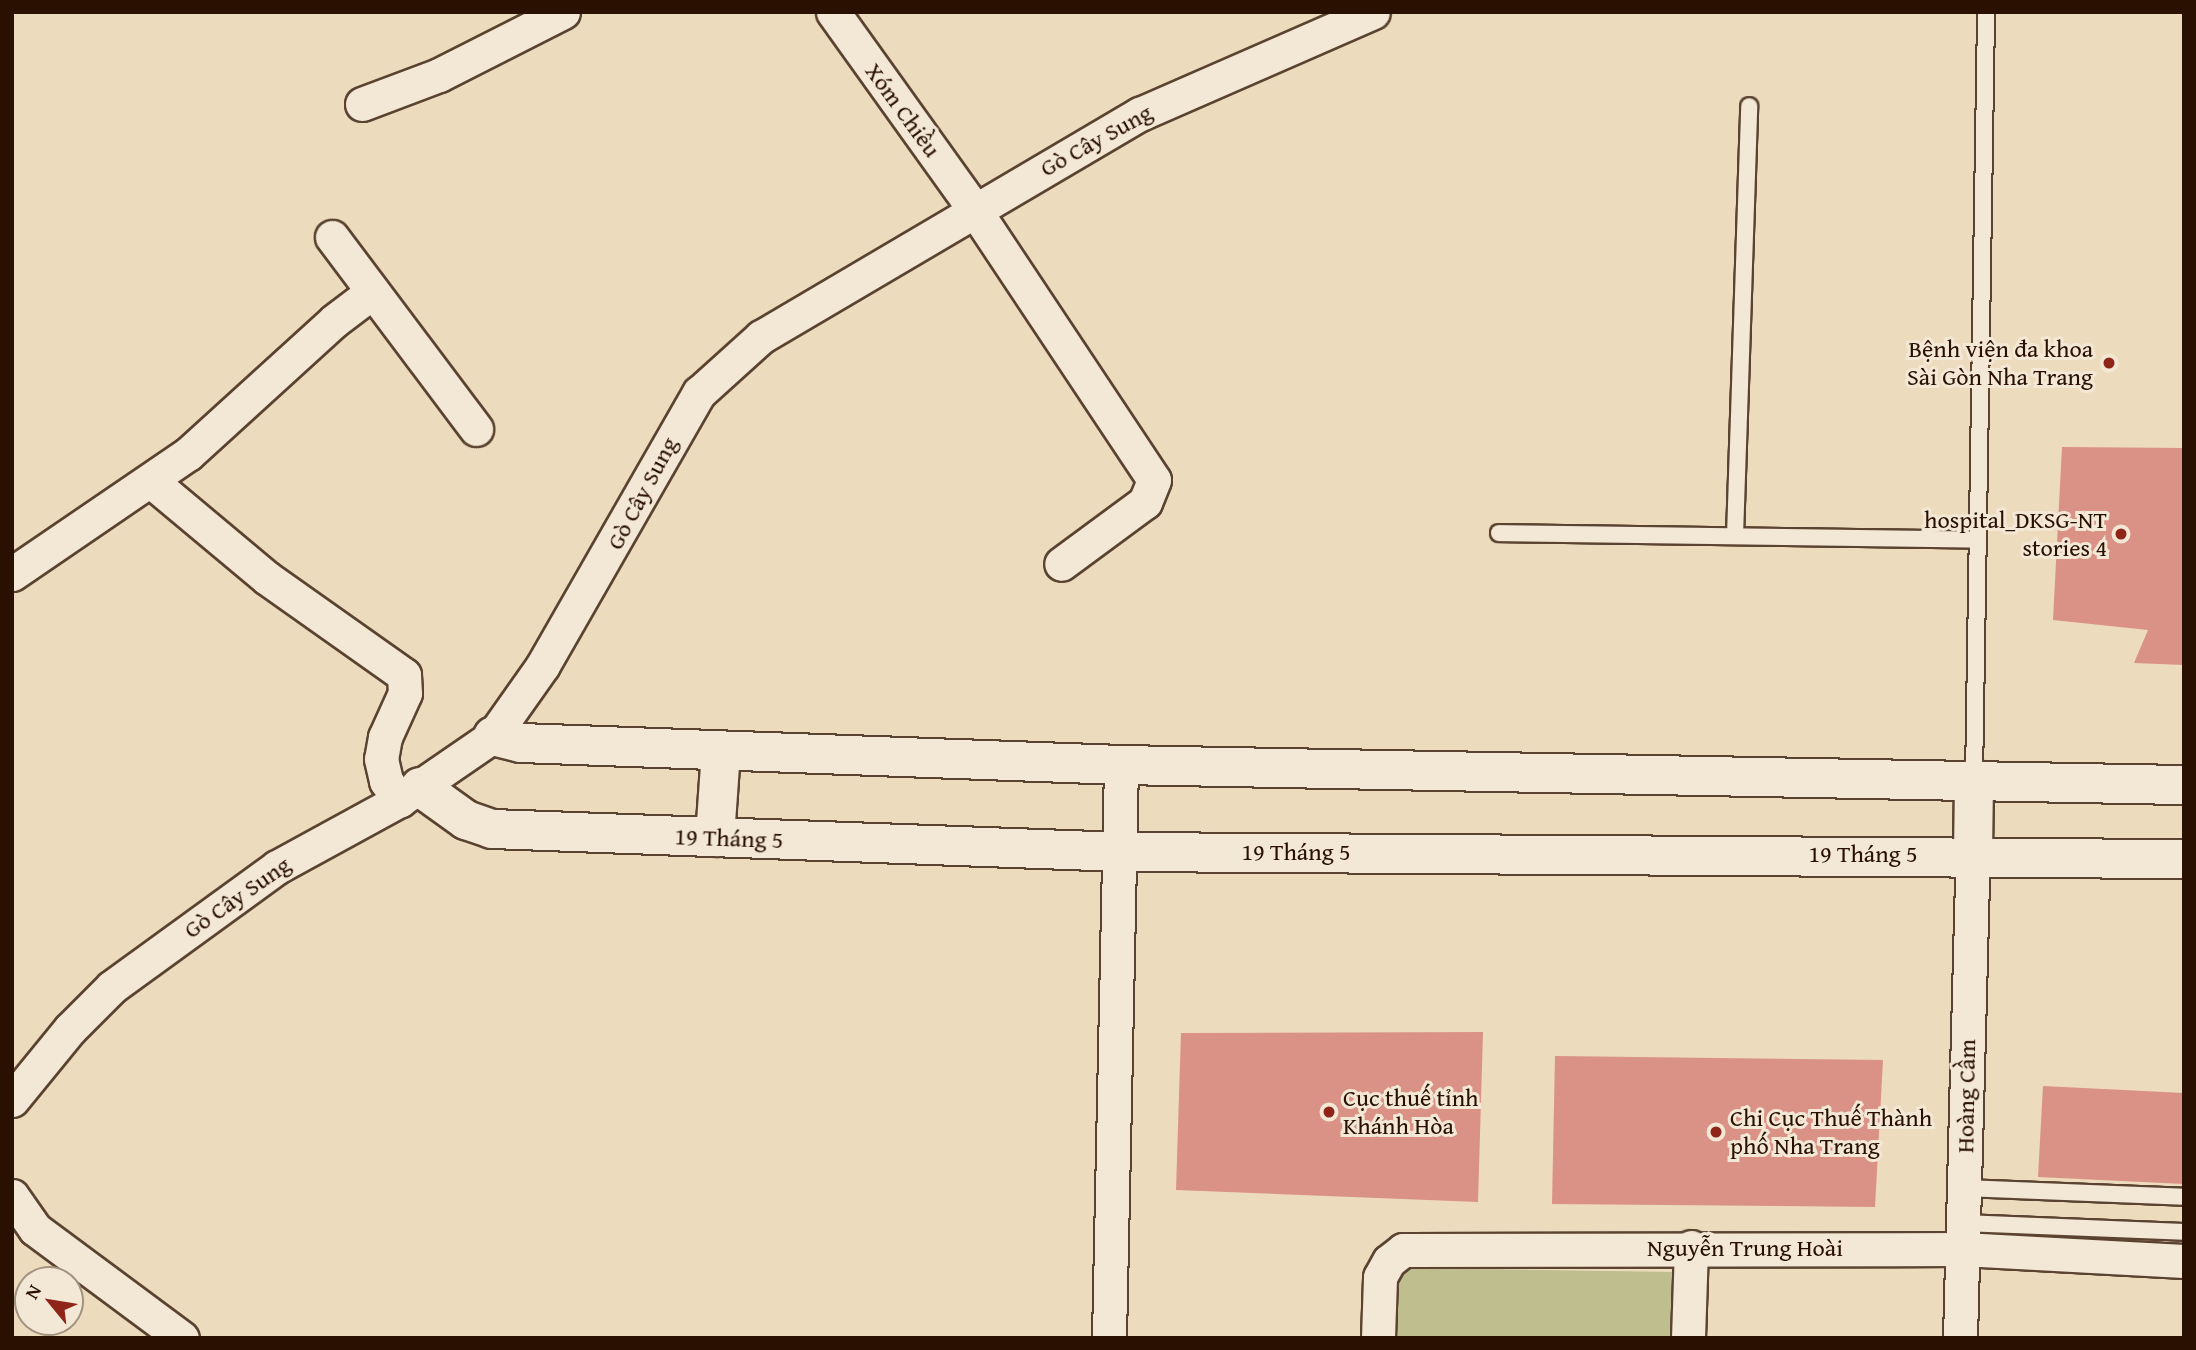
<!DOCTYPE html>
<meta charset="utf-8">
<style>
body{margin:0}
#map{position:relative;width:2196px;height:1350px;overflow:hidden;background:#eddbbe;font-family:"Gentium Book Plus",serif}
div>[style]{position:absolute}
.green>*{inset:0;background:#bebe8e}
.building>*{inset:0;background:#da9286}
.roads{filter:drop-shadow(2px 0 #5a4330) drop-shadow(-2px 0 #5a4330) drop-shadow(0 2px #5a4330) drop-shadow(0 -2px #5a4330)}
.lane>*{height:16px;margin:-8px;padding:0 8px;transform-origin:8px;border-radius:8px;background:#f3e8d5}
.street>*{height:33px;margin:-16.5px;padding:0 16.5px;transform-origin:16.5px;border-radius:16.5px;background:#f3e8d5}
.secondary>*{height:38px;margin:-19px;padding:0 19px;transform-origin:19px;border-radius:19px;background:#f3e8d5}
.dots>*{width:19px;height:19px;translate:-50% -50%;box-sizing:border-box;border:4px solid #f3e8d5;border-radius:50%}
span{translate:-50% -50%;white-space:nowrap;text-align:center;line-height:1.15;-webkit-text-stroke:6px #f3e8d5;paint-order:stroke}
.street-label{font-size:24px;color:#291000}
.poi-label{font-size:24px;color:#291000}
.right{translate:-100% -50%;text-align:right}
.left{translate:0 -50%;text-align:left}
.frame{position:absolute;inset:0;border:14px solid #291000;pointer-events:none}
.north{position:absolute;left:14px;top:1266px;width:70px;height:70px;box-sizing:border-box;background:#f3e8d5;border:2px solid #a29280;border-radius:50%;rotate:300deg;font-size:19px;font-weight:700;line-height:28px;text-align:center;color:#291000}
.north::after{content:'';display:block;margin:auto;width:24px;height:32px;background:#8f2418;clip-path:polygon(50% 0,100% 100%,50% 72%,0 100%)}
</style>
<div id="map">
<div class="green">
<i style="clip-path:polygon(1408px 1268px,1675px 1272px,1673px 1338px,1394px 1338px,1395px 1279px)"></i>
</div>
<div class="building">
<i style="clip-path:polygon(2062px 447px,2184px 448px,2184px 665px,2134px 663px,2148px 630px,2053px 620px)"></i>
<i style="clip-path:polygon(1483px 1032px,1478px 1202px,1176px 1190px,1181px 1033px)"></i>
<i style="clip-path:polygon(1555px 1056px,1883px 1060px,1875px 1207px,1552px 1204px)"></i>
<i style="clip-path:polygon(2043px 1086px,2184px 1093px,2184px 1184px,2038px 1177px)"></i>
</div>
<div class="roads">
<div class="lane">
<i style="left:1499px;top:533px;width:479px;rotate:0.8deg"></i>
<i style="left:1735px;top:536px;width:430px;rotate:-88.1deg"></i>
<i style="left:1974px;top:779px;width:767px;rotate:-89.1deg"></i>
<i style="left:1964px;top:1188px;width:220px;rotate:2.3deg"></i>
<i style="left:1963px;top:1223px;width:221px;rotate:2.3deg"></i>
</div>
<div class="street">
<i style="left:833px;top:12px;width:242px;rotate:54.4deg"></i>
<i style="left:974px;top:209px;width:325px;rotate:56.4deg"></i>
<i style="left:1154px;top:480px;width:24px;rotate:112deg"></i>
<i style="left:1145px;top:502px;width:104px;rotate:143.6deg"></i>
<i style="left:362px;top:104px;width:82px;rotate:-20.6deg"></i>
<i style="left:439px;top:75px;width:139px;rotate:-26.9deg"></i>
<i style="left:332px;top:237px;width:240px;rotate:53.1deg"></i>
<i style="left:151px;top:481px;width:151px;rotate:39.9deg"></i>
<i style="left:267px;top:578px;width:168px;rotate:35.3deg"></i>
<i style="left:404px;top:675px;width:18px;rotate:87deg"></i>
<i style="left:405px;top:693px;width:48px;rotate:114.4deg"></i>
<i style="left:385px;top:737px;width:22px;rotate:100deg"></i>
<i style="left:381px;top:759px;width:23px;rotate:77deg"></i>
<i style="left:386px;top:781px;width:24px;rotate:54deg"></i>
<i style="left:12px;top:574px;width:213px;rotate:-34.3deg"></i>
<i style="left:188px;top:454px;width:197px;rotate:-42.3deg"></i>
<i style="left:334px;top:321px;width:46px;rotate:-37.1deg"></i>
<i style="left:12px;top:1100px;width:92px;rotate:-50.8deg"></i>
<i style="left:70px;top:1029px;width:59px;rotate:-45deg"></i>
<i style="left:112px;top:987px;width:204px;rotate:-36deg"></i>
<i style="left:277px;top:867px;width:140px;rotate:-28.6deg"></i>
<i style="left:400px;top:800px;width:113px;rotate:-34.5deg"></i>
<i style="left:493px;top:736px;width:87px;rotate:-54.8deg"></i>
<i style="left:543px;top:665px;width:314px;rotate:-60.2deg"></i>
<i style="left:699px;top:393px;width:84px;rotate:-42.1deg"></i>
<i style="left:761px;top:337px;width:440px;rotate:-30.5deg"></i>
<i style="left:1140px;top:114px;width:254px;rotate:-23.6deg"></i>
<i style="left:12px;top:1196px;width:40px;rotate:55.1deg"></i>
<i style="left:35px;top:1229px;width:183px;rotate:36.6deg"></i>
<i style="left:1109px;top:1338px;width:573px;rotate:-88.8deg"></i>
<i style="left:1378px;top:1338px;width:61px;rotate:-88.1deg"></i>
<i style="left:1380px;top:1277px;width:18px;rotate:-61deg"></i>
<i style="left:1389px;top:1261px;width:18px;rotate:-38deg"></i>
<i style="left:1403px;top:1250px;width:559px;rotate:-0.1deg"></i>
<i style="left:1962px;top:1249px;width:222px;rotate:3.1deg"></i>
<i style="left:1688px;top:1338px;width:91px;rotate:-88.1deg"></i>
<i style="left:1960px;top:1338px;width:484px;rotate:-88.5deg"></i>
</div>
<div class="secondary">
<i style="left:493px;top:736px;width:29px;rotate:14deg"></i>
<i style="left:521px;top:743px;width:600px;rotate:2.1deg"></i>
<i style="left:1121px;top:765px;width:1063px;rotate:1.08deg"></i>
<i style="left:420px;top:787px;width:57px;rotate:35.7deg"></i>
<i style="left:466px;top:820px;width:28px;rotate:19deg"></i>
<i style="left:492px;top:829px;width:629px;rotate:2.09deg"></i>
<i style="left:1121px;top:852px;width:1063px;rotate:0.38deg"></i>
<i style="left:715px;top:837px;width:85px;rotate:-86deg"></i>
<i style="left:1973px;top:854px;width:75px;rotate:-89.2deg"></i>
</div>
</div>
<div class="dots">
<i style="left:2109px;top:363px;background:#8f2418"></i>
<i style="left:2121px;top:534px;background:#8f2418"></i>
<i style="left:1329px;top:1112px;background:#8f2418"></i>
<i style="left:1716px;top:1132px;background:#8f2418"></i>
</div>
<div class="street-label">
<span style="left:903px;top:110px;rotate:54deg">Xóm Chiều</span>
<span style="left:1096px;top:140px;rotate:-29deg">Gò Cây Sung</span>
<span style="left:642px;top:493px;rotate:-62deg">Gò Cây Sung</span>
<span style="left:729px;top:838px;rotate:2deg">19 Tháng 5</span>
<span style="left:1296px;top:852px">19 Tháng 5</span>
<span style="left:1863px;top:854px">19 Tháng 5</span>
<span style="left:237px;top:897px;rotate:-35deg">Gò Cây Sung</span>
<span style="left:1966px;top:1096px;rotate:-89deg">Hoàng Cầm</span>
<span style="left:1745px;top:1248px">Nguyễn Trung Hoài</span>
</div>
<div class="poi-label">
<span class="right" style="left:2093px;top:363px">Bệnh viện đa khoa<br>Sài Gòn Nha Trang</span>
<span class="right" style="left:2107px;top:534px">hospital_DKSG-NT<br>stories 4</span>
<span class="left" style="left:1343px;top:1112px">Cục thuế tỉnh<br>Khánh Hòa</span>
<span class="left" style="left:1730px;top:1132px">Chi Cục Thuế Thành<br>phố Nha Trang</span>
</div>
<div class="frame"></div>
<div class="north">N</div>
</div>
